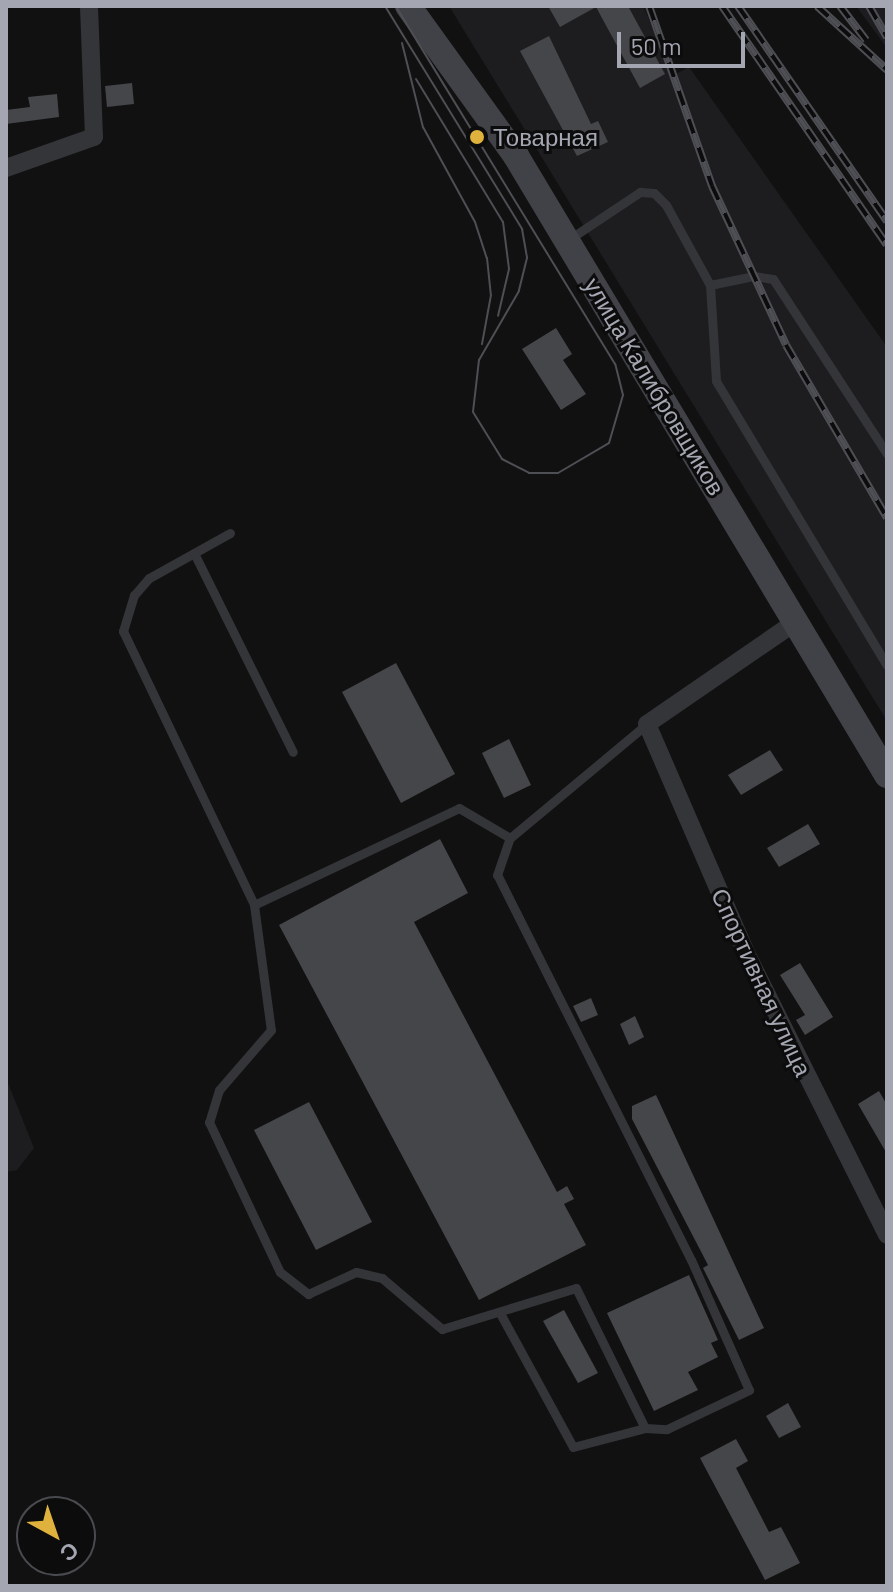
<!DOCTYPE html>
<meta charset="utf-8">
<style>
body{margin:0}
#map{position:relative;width:893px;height:1592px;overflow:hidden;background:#111112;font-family:Barlow,sans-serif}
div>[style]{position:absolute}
.built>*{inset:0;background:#1d1d1f}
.building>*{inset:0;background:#45464a}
.lane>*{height:9px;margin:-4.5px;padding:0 4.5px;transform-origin:4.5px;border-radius:4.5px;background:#343539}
.street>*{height:18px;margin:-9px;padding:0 9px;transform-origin:9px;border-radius:9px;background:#343539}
.secondary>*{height:26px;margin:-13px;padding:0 13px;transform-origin:13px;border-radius:13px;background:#414247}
.tram>*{height:2px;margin:-1px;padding:0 1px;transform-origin:1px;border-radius:1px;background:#4e4f54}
.rail>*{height:8px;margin-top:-4px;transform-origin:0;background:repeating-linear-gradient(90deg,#0c0c0d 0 15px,#4e4f54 0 30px);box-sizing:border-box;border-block:2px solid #4e4f54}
.dots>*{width:22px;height:22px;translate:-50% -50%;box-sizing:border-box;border:4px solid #0c0c0d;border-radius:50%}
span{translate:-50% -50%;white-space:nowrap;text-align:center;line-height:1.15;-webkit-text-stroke:6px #0c0c0d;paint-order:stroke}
.poi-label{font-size:24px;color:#a4a7b1}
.left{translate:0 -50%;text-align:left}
.street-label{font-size:24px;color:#a4a7b1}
.frame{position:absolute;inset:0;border:8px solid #a4a7b1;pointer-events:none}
.north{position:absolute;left:16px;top:1496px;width:80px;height:80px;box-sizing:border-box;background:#0c0c0d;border:2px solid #494a4f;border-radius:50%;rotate:140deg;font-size:22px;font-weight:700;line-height:32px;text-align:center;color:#a4a7b1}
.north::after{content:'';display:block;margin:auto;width:28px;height:36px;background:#deb23d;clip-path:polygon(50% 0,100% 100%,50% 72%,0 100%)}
.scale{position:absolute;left:617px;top:32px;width:128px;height:36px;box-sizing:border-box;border:4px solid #a4a7b1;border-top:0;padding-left:10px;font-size:24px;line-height:28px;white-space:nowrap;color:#a4a7b1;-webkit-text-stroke:6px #0c0c0d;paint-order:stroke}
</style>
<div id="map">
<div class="built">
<i style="clip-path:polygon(449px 6px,643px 6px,674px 75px,689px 67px,887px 347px,887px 721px)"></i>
<i style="clip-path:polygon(856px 6px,887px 6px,887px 48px)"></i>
<i style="clip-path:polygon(6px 1078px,34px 1148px,17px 1170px,6px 1172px)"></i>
</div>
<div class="building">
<i style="clip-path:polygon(548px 6px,628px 6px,665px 74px,640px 88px,596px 7px,560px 27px)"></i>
<i style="clip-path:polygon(549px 36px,591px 124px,598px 121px,608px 142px,577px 156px,520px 51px)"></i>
<i style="clip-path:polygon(132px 83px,134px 104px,107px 107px,105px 86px)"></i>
<i style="clip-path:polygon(57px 94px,59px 117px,6px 124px,6px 110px,30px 107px,28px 97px)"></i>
<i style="clip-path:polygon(556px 328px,572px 354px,563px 360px,586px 394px,561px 410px,522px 349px)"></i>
<i style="clip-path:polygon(396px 663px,455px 774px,401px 803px,342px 692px)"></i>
<i style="clip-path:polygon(509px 739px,531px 785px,504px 798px,482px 753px)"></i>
<i style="clip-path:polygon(770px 750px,783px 770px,741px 795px,728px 775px)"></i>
<i style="clip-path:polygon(808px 824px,820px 844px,779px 867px,767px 848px)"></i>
<i style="clip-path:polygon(440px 839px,468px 893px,414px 922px,557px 1192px,567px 1186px,574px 1199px,564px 1204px,586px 1245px,479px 1300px,279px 925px)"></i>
<i style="clip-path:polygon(800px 963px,833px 1017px,805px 1035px,796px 1020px,805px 1015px,780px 975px)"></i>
<i style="clip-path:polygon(591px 998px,598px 1015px,581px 1022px,573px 1006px)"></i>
<i style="clip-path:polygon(635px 1016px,644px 1037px,629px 1045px,620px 1024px)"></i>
<i style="clip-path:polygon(879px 1091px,887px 1105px,887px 1154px,858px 1104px)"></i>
<i style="clip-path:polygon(656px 1095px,764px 1328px,739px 1340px,703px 1268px,708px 1265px,632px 1119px,632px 1106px)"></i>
<i style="clip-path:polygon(309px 1102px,372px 1222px,316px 1250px,254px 1130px)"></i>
<i style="clip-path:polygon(689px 1275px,718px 1340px,711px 1343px,718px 1357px,688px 1372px,698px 1390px,654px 1411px,607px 1313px)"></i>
<i style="clip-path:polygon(564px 1310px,598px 1373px,578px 1383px,543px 1321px)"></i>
<i style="clip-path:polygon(788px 1403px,801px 1427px,779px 1438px,766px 1416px)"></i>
<i style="clip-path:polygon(736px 1439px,748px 1461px,736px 1468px,769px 1532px,781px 1527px,800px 1563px,765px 1580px,700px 1458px)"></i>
</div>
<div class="lane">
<i style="left:568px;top:240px;width:87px;rotate:-33.7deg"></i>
<i style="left:640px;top:192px;width:14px;rotate:4deg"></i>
<i style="left:654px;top:193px;width:17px;rotate:45deg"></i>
<i style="left:666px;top:205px;width:91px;rotate:61.2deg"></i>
<i style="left:710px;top:285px;width:96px;rotate:86.4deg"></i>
<i style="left:716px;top:381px;width:332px;rotate:59deg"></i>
<i style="left:710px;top:285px;width:45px;rotate:-11.6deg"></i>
<i style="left:754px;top:276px;width:19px;rotate:9deg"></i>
<i style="left:773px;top:279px;width:209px;rotate:56.9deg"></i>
<i style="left:230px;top:533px;width:93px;rotate:150.9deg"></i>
<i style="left:149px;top:578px;width:23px;rotate:131deg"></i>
<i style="left:134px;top:595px;width:38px;rotate:107deg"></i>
<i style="left:123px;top:631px;width:304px;rotate:64.4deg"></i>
<i style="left:254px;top:905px;width:227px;rotate:-25.3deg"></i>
<i style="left:459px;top:808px;width:59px;rotate:30.5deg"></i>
<i style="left:194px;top:553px;width:222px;rotate:63.6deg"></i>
<i style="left:254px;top:905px;width:126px;rotate:82.3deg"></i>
<i style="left:271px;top:1030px;width:79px;rotate:130.9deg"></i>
<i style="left:219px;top:1090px;width:34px;rotate:107deg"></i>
<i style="left:209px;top:1122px;width:166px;rotate:64.7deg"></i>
<i style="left:280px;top:1272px;width:36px;rotate:38deg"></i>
<i style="left:308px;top:1294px;width:53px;rotate:-24.6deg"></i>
<i style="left:356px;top:1272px;width:27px;rotate:13deg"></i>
<i style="left:382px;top:1278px;width:79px;rotate:40.4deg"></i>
<i style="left:442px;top:1329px;width:140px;rotate:-17deg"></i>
<i style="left:576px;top:1288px;width:156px;rotate:63.8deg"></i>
<i style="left:645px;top:1428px;width:22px;rotate:3deg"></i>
<i style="left:667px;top:1429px;width:91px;rotate:-25.4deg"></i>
<i style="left:749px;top:1390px;width:142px;rotate:-114deg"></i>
<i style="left:691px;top:1260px;width:431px;rotate:-116.7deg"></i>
<i style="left:497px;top:875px;width:39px;rotate:-71deg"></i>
<i style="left:510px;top:838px;width:178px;rotate:-39.8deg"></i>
<i style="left:501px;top:1315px;width:150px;rotate:61.4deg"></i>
<i style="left:573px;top:1447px;width:74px;rotate:-14.8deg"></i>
</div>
<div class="street">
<i style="left:6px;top:168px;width:93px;rotate:-19.4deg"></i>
<i style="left:94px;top:137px;width:131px;rotate:-92.2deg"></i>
<i style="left:794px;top:623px;width:178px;rotate:145.5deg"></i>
<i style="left:647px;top:724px;width:249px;rotate:66.6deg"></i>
<i style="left:746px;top:953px;width:315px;rotate:63.4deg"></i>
</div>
<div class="secondary">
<i style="left:408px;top:6px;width:185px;rotate:54.2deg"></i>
<i style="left:516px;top:156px;width:722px;rotate:59.06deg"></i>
</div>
<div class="tram">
<i style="left:385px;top:6px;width:262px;rotate:58.4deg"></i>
<i style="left:522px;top:229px;width:29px;rotate:80deg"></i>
<i style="left:527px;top:258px;width:34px;rotate:104deg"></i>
<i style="left:519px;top:291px;width:80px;rotate:120.1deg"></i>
<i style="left:479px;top:360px;width:52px;rotate:96.6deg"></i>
<i style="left:473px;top:412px;width:55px;rotate:58.3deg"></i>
<i style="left:502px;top:459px;width:30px;rotate:27deg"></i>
<i style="left:529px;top:473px;width:29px"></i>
<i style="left:558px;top:473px;width:59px;rotate:-30.5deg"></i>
<i style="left:609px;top:443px;width:50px;rotate:-73.7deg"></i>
<i style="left:623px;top:395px;width:32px;rotate:-104deg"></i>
<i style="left:615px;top:364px;width:420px;rotate:-121.5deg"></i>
<i style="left:402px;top:43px;width:87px;rotate:76deg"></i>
<i style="left:423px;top:127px;width:108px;rotate:61.3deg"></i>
<i style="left:475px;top:222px;width:38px;rotate:72deg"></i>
<i style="left:487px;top:258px;width:37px;rotate:84deg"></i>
<i style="left:491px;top:295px;width:50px;rotate:100.4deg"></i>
<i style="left:416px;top:79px;width:167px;rotate:58.7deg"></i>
<i style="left:503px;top:222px;width:47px;rotate:82.7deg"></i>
<i style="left:509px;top:269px;width:48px;rotate:103.2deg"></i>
</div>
<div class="rail">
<i style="left:649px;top:6px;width:191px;rotate:70.7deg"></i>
<i style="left:712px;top:186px;width:175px;rotate:65deg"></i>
<i style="left:786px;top:345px;width:200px;rotate:59.7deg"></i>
<i style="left:722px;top:6px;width:290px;rotate:55.4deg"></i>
<i style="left:738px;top:6px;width:262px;rotate:55.3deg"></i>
<i style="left:817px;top:6px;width:95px;rotate:42.4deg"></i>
<i style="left:840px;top:6px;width:43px;rotate:52.6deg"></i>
<i style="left:869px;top:6px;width:36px;rotate:60deg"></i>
</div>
<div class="dots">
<i style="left:477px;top:137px;background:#deb23d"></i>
</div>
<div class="poi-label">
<span class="left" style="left:493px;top:137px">Товарная</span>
</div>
<div class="street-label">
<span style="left:655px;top:386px;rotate:59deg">улица Калибровщиков</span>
<span style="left:762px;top:982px;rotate:65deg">Спортивная улица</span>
</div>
<div class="frame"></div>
<div class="north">С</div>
<div class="scale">50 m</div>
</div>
